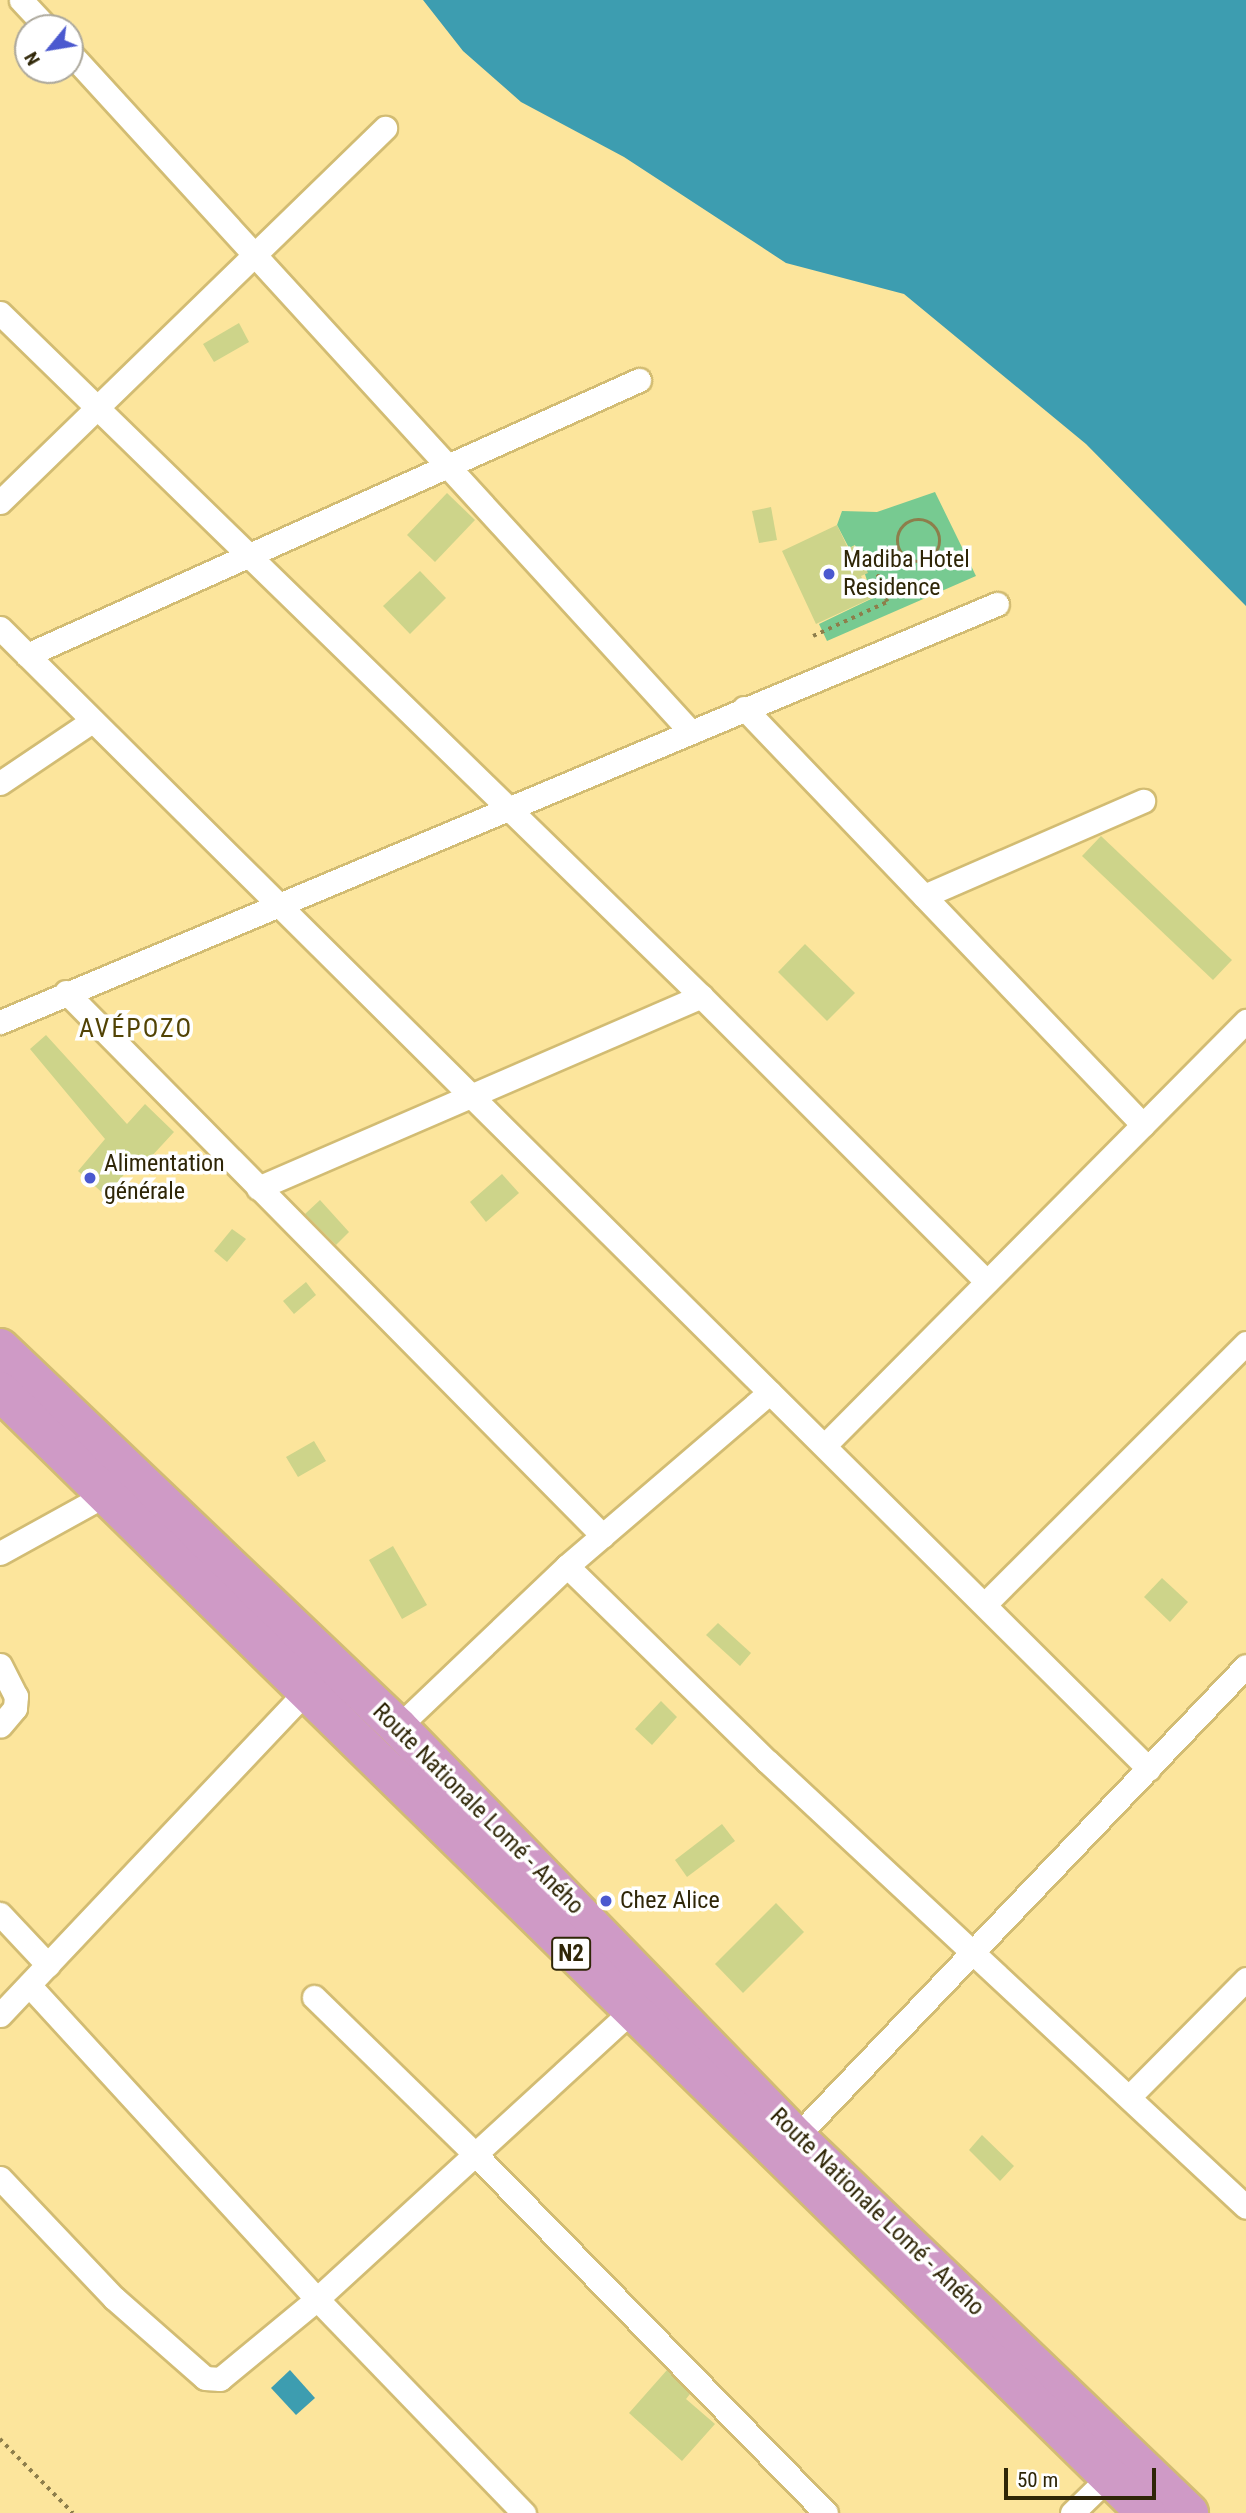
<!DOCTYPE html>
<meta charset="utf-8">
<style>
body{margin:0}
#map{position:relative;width:1246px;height:2513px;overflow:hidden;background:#fce59c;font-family:"Roboto Condensed",sans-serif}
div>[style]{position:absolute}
.green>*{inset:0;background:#77ca91}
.water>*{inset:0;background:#3d9db0}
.building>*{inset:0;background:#cdd48a}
.path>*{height:3.5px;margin-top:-1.75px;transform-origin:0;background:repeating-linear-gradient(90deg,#8d7e4b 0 3.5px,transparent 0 8.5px)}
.path>.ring{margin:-1.75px;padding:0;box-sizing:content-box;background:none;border:3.5px solid #8d7e4b;border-radius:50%}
.roads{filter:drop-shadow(2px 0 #d2bc73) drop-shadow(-2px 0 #d2bc73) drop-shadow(0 2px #d2bc73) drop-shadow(0 -2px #d2bc73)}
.minor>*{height:23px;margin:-11.5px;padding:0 11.5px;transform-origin:11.5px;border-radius:11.5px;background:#fff}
.trunk>*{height:38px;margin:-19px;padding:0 19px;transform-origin:19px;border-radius:19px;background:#cf9ac6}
.dots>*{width:19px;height:19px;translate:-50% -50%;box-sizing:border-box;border:4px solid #fff;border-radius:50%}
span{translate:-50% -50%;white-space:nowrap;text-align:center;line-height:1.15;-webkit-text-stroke:7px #fff;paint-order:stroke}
.shield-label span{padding:2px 5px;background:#fff;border:2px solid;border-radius:5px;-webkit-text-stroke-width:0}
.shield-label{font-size:23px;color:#2f2607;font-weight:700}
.poi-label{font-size:24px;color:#2f2607}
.left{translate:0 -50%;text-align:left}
.street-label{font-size:24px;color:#2f2607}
.neighbourhood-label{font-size:26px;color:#524305;letter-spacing:2px}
.north{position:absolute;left:14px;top:14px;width:70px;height:70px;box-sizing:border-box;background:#fff;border:2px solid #aca89c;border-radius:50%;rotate:240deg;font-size:19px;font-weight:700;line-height:28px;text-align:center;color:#2f2607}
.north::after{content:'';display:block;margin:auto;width:24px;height:32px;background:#4b59cf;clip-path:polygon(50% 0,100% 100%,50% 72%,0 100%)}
.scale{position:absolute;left:1004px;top:2468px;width:152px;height:32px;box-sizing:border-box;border:4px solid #2f2607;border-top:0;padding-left:9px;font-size:21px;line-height:24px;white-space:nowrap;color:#2f2607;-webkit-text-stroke:5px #fff;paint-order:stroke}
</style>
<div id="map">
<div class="green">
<i style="clip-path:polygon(935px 492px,976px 576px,827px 641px,819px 624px,873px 598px,855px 545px,849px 548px,837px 525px,842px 511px,877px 512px)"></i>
</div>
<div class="water">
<i style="clip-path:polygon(423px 0,1246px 0,1246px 606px,1086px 444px,904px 294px,786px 263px,624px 157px,521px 102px,463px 51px)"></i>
<i style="clip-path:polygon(290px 2370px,315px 2398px,296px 2415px,271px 2388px)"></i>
</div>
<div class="building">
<i style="clip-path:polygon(239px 323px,249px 342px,214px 362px,203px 344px)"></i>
<i style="clip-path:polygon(447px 493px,475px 520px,435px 562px,407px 535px)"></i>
<i style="clip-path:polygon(771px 507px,777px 540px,759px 543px,752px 511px)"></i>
<i style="clip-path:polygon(837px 525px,848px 548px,855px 546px,868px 573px,861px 576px,872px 598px,816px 624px,782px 551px)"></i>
<i style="clip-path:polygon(420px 571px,446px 598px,410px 634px,383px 606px)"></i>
<i style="clip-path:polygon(1101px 836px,1232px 960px,1213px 980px,1082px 856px)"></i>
<i style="clip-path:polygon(805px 944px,855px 993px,827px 1021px,778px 972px)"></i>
<i style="clip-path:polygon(46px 1035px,127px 1124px,145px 1104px,174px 1132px,138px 1171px,132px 1165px,106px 1196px,78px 1171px,105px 1139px,30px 1049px)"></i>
<i style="clip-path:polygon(502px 1174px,519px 1193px,486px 1222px,470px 1202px)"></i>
<i style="clip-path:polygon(320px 1200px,349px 1232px,336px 1245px,305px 1214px)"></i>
<i style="clip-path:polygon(232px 1229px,246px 1239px,227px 1262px,214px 1251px)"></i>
<i style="clip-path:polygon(306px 1282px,316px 1295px,294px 1314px,283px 1301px)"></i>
<i style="clip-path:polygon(314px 1441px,326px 1461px,298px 1477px,286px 1457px)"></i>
<i style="clip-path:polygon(393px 1546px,427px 1605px,402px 1619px,369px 1560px)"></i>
<i style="clip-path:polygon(1162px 1578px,1188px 1602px,1170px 1622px,1144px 1597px)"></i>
<i style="clip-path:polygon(718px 1623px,751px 1653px,740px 1666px,706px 1635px)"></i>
<i style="clip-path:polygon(661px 1701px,677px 1717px,652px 1745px,635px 1729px)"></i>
<i style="clip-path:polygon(722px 1824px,735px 1841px,687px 1877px,675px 1860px)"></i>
<i style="clip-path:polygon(776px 1903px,804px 1932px,743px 1993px,715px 1964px)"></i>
<i style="clip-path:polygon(982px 2135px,1014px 2166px,1000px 2181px,969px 2150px)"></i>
<i style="clip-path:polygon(667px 2370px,690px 2394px,686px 2399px,715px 2424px,682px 2461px,629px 2413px)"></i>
</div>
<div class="path">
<i class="ring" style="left:898px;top:520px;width:38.5px;height:38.5px"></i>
<i style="left:861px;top:560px;width:40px;rotate:-18deg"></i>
<i style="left:813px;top:636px;width:81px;rotate:-24.7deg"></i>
<i style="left:887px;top:602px;width:49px;rotate:-109.2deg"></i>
<i style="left:0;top:2439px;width:104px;rotate:45.4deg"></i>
</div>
<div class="roads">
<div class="minor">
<i style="left:21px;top:0;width:38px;rotate:47deg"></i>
<i style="left:70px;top:53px;width:919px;rotate:47.56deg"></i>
<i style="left:0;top:313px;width:979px;rotate:44.25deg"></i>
<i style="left:701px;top:996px;width:404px;rotate:45deg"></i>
<i style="left:0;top:502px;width:537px;rotate:-44.17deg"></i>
<i style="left:0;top:628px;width:1619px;rotate:44.8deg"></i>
<i style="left:27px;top:655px;width:671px;rotate:-24.2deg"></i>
<i style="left:744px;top:708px;width:577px;rotate:46.26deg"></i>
<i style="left:0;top:783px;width:111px;rotate:-34deg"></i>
<i style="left:924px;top:896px;width:239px;rotate:-23.5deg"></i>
<i style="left:66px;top:992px;width:764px;rotate:45.37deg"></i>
<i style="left:0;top:1022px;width:1081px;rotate:-22.75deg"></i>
<i style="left:258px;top:1188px;width:483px;rotate:-23.4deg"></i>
<i style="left:825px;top:1445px;width:598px;rotate:-45.2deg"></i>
<i style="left:0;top:1553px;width:120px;rotate:-28.9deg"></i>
<i style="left:567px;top:1566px;width:279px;rotate:44.3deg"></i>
<i style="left:767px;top:1761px;width:654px;rotate:42.96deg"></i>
<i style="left:985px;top:1604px;width:369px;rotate:-45deg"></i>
<i style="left:0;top:1665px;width:35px;rotate:63deg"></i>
<i style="left:16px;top:1696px;width:12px;rotate:95deg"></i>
<i style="left:15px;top:1708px;width:23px;rotate:130deg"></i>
<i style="left:398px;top:1727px;width:233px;rotate:-43.6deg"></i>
<i style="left:567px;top:1566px;width:267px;rotate:-40.6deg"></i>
<i style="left:0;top:1914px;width:70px;rotate:46.7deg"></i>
<i style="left:29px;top:1985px;width:426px;rotate:47.5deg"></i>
<i style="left:317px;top:2299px;width:298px;rotate:46deg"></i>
<i style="left:314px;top:1997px;width:225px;rotate:44.3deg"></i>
<i style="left:475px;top:2154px;width:502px;rotate:45.65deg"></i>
<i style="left:0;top:2015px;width:444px;rotate:-46.6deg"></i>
<i style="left:1130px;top:2096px;width:165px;rotate:-45.2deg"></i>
<i style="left:796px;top:2137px;width:651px;rotate:-46.31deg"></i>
<i style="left:0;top:2178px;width:166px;rotate:46.5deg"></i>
<i style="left:114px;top:2298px;width:121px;rotate:41.3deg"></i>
<i style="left:205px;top:2378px;width:15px;rotate:4deg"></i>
<i style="left:220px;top:2379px;width:126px;rotate:-39.5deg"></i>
<i style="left:317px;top:2299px;width:425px;rotate:-42.5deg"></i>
<i style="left:1072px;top:2513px;width:52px;rotate:-44.2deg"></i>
</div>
<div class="trunk">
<i style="left:0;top:1348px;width:550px;rotate:43.6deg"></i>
<i style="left:398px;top:1727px;width:571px;rotate:45.85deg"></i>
<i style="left:796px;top:2137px;width:544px;rotate:43.73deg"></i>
<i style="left:0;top:1391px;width:1604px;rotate:44.39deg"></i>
</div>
</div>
<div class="dots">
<i style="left:829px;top:574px;background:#4b59cf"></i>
<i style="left:90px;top:1178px;background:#4b59cf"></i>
<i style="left:606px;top:1901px;background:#4b59cf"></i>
</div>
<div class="shield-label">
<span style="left:571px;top:1954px">N2</span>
</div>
<div class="poi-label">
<span class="left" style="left:843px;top:574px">Madiba Hotel<br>Residence</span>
<span class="left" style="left:104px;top:1178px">Alimentation<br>générale</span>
<span class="left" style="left:620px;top:1901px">Chez Alice</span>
</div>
<div class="street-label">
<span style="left:478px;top:1809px;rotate:45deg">Route Nationale Lomé - Aného</span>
<span style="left:877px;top:2212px;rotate:44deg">Route Nationale Lomé - Aného</span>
</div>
<div class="neighbourhood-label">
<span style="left:136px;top:1029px">AVÉPOZO</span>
</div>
<div class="north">N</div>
<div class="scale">50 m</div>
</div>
